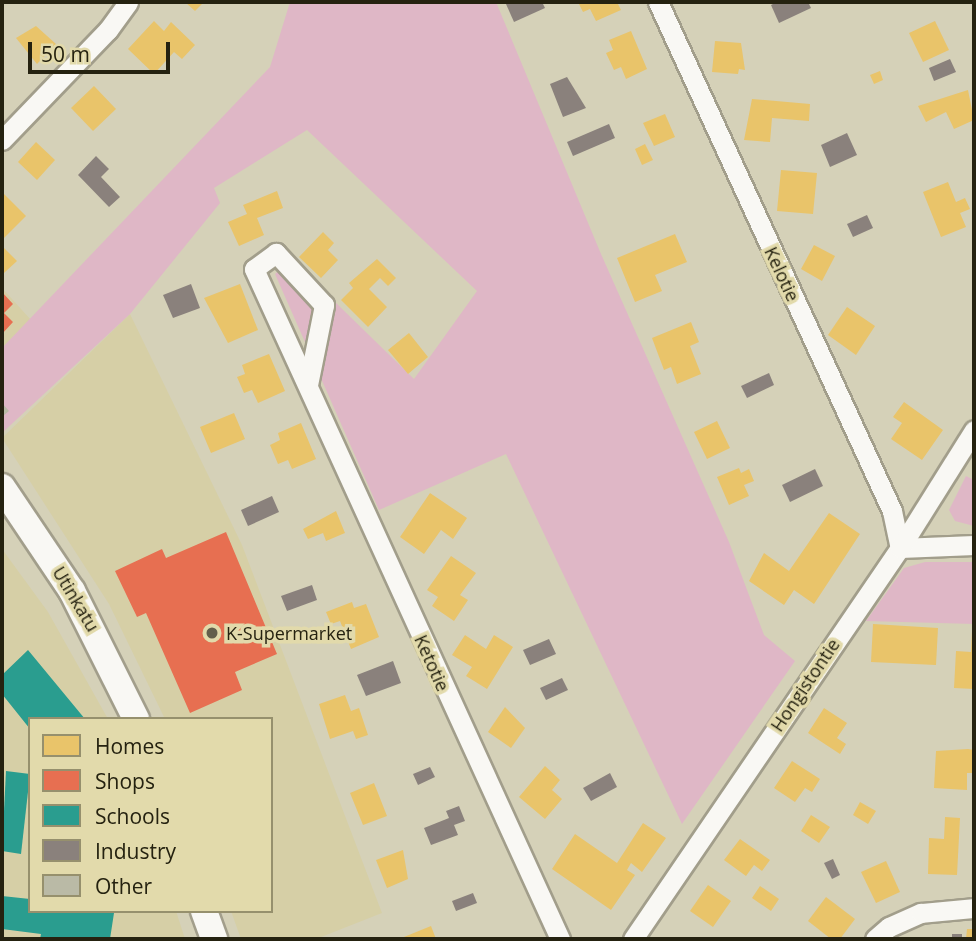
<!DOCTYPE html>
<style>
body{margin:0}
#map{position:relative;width:976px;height:941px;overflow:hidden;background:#d5d1b8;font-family:"Open Sans",sans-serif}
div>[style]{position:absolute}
.built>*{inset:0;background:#d6cfa6}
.green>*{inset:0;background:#dfb7c6}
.homes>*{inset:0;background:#e9c46a}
.shops>*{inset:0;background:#e76f51}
.schools>*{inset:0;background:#2a9d8f}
.industry>*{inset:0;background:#8a817c}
.building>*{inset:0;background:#babaa6}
.roads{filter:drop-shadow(2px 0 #a29e8b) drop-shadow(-2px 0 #a29e8b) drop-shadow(0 2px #a29e8b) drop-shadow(0 -2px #a29e8b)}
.street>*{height:19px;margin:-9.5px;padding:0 9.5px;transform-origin:9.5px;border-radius:9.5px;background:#f9f8f4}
.secondary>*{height:26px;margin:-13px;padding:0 13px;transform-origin:13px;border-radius:13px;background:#f9f8f4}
.dots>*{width:19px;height:19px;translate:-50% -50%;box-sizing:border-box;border:4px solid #e2daab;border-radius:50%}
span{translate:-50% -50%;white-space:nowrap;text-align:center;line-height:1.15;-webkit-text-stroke:7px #e2daab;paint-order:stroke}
.street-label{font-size:18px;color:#252210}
.poi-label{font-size:18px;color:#252210}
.left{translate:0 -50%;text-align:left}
.frame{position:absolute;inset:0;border:4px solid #252210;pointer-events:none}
.legend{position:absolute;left:28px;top:717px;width:245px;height:196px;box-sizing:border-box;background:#e2daab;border:2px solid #96906d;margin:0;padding:9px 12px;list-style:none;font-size:21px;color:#252210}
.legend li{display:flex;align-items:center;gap:14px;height:35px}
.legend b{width:35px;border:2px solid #96906d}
.scale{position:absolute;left:28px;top:42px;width:142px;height:32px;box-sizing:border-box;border:4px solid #252210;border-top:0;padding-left:9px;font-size:21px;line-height:24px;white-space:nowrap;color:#252210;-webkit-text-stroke:5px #e2daab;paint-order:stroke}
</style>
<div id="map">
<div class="built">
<i style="clip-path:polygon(2px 288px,31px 320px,2px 348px)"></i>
<i style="clip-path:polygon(130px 314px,242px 545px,382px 913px,316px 939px,241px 939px,231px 911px,271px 911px,271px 719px,165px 719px,109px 604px,2px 438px)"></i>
<i style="clip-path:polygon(2px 549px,48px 612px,108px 719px,30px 719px,30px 911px,176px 911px,185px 939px,2px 939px)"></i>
</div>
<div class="green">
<i style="clip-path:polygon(290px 2px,496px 2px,601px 254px,729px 542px,764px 635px,795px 661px,682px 824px,506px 454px,379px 510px,275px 274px,292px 260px,414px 379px,477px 291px,307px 130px,214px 188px,220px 203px,130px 314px,2px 433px,2px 348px,270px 67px)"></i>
<i style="clip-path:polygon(966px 476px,974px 480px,974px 526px,955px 521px,949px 510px)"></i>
<i style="clip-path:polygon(925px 562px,974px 562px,974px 624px,866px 621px,904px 568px)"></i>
</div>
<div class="homes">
<i style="clip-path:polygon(185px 2px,204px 2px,195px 11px)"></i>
<i style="clip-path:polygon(578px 2px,617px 2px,621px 10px,596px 21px,590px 9px,583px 12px)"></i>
<i style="clip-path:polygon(154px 21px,164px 31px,171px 22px,195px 45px,182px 59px,174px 52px,154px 74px,128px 49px)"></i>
<i style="clip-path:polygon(935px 21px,949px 50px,923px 62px,909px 33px)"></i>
<i style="clip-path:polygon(36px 26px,56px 44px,37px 64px,16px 38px)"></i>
<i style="clip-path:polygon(631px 31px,647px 69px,626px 79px,621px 67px,614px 70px,606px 53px,613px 50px,609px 40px)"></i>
<i style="clip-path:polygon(715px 41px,741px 43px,745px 70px,739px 69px,738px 74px,712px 72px)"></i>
<i style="clip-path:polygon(880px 71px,883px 80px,874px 84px,870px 75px)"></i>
<i style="clip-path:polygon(94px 86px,116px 109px,93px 131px,71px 108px)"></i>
<i style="clip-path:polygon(968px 90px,974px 120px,954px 129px,946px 112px,926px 122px,918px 106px)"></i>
<i style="clip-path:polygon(752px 99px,810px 104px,809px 121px,772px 118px,770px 142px,744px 140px)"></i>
<i style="clip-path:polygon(665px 114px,675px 137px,654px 146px,643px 123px)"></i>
<i style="clip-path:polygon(36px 142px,55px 160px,37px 180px,18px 162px)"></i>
<i style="clip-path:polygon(645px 144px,653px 160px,642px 165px,635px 149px)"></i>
<i style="clip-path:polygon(781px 170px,817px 173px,813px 214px,777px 211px)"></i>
<i style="clip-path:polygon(948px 182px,956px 202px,965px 198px,970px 209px,960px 213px,966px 227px,941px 237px,923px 192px)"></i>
<i style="clip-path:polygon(277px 191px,283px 208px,257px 218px,264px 235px,239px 246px,228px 222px,247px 214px,243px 205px)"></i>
<i style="clip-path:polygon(2px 192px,26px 216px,2px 240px)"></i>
<i style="clip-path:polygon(323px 232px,334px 243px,328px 250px,338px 260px,321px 278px,299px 257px)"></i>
<i style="clip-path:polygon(675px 234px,687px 262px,655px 275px,662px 291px,635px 302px,617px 258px)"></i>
<i style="clip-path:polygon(814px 245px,835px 256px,822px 281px,801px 269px)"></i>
<i style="clip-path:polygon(2px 246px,17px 261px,4px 273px,2px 271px)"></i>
<i style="clip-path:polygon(377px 259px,396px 278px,388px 286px,380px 278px,369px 289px,387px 307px,368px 327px,341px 300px,353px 288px,349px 283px)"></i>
<i style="clip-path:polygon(240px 284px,258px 330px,228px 343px,204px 298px)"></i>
<i style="clip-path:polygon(847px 307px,875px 326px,856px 355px,828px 335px)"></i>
<i style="clip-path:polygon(691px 322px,699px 342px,690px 346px,701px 374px,677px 384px,671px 367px,664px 370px,652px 338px)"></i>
<i style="clip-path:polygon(409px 333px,428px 357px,408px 374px,388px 350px)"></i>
<i style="clip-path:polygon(269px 354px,285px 391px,258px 403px,252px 390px,244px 393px,237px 377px,245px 374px,242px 365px)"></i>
<i style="clip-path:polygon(904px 402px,943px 430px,922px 460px,891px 439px,902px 423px,893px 417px)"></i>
<i style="clip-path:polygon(234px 413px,245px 439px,211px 453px,200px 427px)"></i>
<i style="clip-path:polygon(717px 421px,730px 448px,707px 459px,694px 432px)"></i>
<i style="clip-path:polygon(301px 423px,316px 459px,292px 469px,288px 460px,278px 464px,270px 445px,280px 440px,278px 433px)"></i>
<i style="clip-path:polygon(739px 468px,741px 473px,749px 469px,754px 481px,744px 485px,749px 496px,729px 505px,717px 477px)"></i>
<i style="clip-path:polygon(430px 493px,467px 518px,453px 539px,441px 530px,424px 554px,400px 537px)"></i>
<i style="clip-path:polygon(336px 511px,345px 533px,326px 541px,323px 533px,308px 539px,303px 529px)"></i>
<i style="clip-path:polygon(829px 513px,860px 534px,814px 604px,794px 590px,784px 605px,749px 581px,764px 553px,789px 571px)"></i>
<i style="clip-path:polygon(451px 556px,476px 573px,460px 595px,468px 600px,454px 621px,432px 606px,438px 597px,427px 590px)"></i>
<i style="clip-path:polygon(352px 602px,354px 608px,366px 604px,379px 637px,351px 649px,340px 621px,331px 624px,326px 612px)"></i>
<i style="clip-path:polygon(873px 624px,938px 628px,936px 665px,871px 662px)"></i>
<i style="clip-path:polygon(971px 631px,974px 689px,954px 688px,956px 651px,971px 652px)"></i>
<i style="clip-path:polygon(465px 635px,486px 649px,494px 635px,513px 647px,487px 689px,466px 676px,472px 667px,452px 655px)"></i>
<i style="clip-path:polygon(345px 695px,351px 711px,359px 708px,368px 735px,356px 739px,353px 731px,330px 739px,319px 704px)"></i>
<i style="clip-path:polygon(505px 707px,525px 728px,511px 748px,488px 732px)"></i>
<i style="clip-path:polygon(824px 708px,847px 723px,837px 738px,846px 744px,840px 754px,808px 733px)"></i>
<i style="clip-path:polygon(968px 749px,974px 750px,974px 773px,967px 773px,967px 790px,934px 788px,936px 751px)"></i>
<i style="clip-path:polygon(792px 761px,820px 779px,812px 792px,805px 788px,795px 802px,774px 788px)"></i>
<i style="clip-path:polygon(545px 766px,560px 780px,552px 790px,562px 799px,545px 819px,519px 797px)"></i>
<i style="clip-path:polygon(374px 783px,387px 816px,363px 825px,350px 793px)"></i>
<i style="clip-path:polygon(860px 802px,876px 811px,868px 824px,853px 815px)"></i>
<i style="clip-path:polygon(811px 815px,830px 827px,819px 843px,801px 831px)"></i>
<i style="clip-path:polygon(945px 817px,960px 818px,957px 875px,928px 874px,929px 838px,944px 839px)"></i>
<i style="clip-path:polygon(643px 823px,666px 838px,642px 872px,631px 863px,627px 870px,635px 875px,611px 910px,552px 869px,575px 834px,617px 863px)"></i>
<i style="clip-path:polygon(740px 839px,770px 860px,762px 871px,754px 865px,746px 876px,724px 860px)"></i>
<i style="clip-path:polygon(403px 850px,408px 879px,387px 888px,376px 860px)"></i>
<i style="clip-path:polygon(886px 861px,900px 892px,876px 903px,861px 872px)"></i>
<i style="clip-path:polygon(708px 885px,731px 901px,713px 927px,690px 911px)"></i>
<i style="clip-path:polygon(760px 886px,779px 899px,771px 911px,752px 898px)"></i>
<i style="clip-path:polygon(826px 897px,855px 919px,840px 939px,831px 939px,808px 921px)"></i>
<i style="clip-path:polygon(431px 926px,436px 939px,399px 939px)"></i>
<i style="clip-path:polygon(967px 929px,974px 929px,974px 939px,966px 939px)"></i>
</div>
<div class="shops">
<i style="clip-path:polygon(2px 292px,13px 304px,4px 313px,13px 322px,2px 334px)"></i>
<i style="clip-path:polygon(226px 532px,277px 654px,235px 672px,242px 690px,190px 713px,146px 613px,137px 617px,115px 571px,162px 549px,166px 558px)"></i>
</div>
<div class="schools">
<i style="clip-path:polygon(28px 650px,85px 719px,30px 719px,30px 729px,2px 694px,2px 675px)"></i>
<i style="clip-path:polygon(6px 771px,30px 774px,21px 854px,2px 851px)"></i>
<i style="clip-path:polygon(2px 896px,30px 899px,30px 911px,114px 913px,110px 939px,40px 939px,41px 934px,2px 929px)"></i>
</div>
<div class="industry">
<i style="clip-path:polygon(511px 2px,542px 2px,545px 8px,514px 22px,506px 4px)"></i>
<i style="clip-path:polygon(777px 2px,808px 2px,811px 8px,779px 23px,771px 5px)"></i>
<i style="clip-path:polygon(950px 59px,956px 72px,934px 81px,929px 68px)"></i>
<i style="clip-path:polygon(567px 77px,586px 108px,563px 117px,550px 84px)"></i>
<i style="clip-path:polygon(609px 124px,615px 138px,573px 156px,567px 142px)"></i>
<i style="clip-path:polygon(847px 133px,857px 155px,830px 167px,821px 145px)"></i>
<i style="clip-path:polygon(96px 156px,109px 169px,101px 177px,120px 197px,109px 207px,78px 175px)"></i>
<i style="clip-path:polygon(867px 215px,873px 228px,853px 237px,847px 224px)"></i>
<i style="clip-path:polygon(191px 284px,200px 308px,173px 318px,163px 295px)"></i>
<i style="clip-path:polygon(769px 373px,774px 385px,747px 398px,741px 386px)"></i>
<i style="clip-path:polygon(815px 469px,823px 486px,790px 502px,782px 485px)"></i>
<i style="clip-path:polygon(272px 496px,279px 512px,248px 526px,241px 510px)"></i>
<i style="clip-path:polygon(312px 585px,317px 600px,287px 611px,281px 596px)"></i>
<i style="clip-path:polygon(549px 639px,556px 654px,530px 665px,523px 650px)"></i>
<i style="clip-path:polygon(393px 661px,401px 683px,366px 696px,357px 675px)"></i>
<i style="clip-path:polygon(562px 678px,568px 690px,546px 700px,540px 688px)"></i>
<i style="clip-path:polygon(430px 767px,435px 777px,418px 785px,413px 774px)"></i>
<i style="clip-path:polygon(610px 773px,617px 787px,591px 801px,583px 788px)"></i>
<i style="clip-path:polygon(459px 806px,465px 821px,454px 825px,458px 835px,431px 845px,424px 828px,449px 818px,446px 811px)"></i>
<i style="clip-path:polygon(833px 859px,840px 875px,832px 879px,824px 863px)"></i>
<i style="clip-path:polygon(473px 893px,477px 903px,456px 911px,452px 901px)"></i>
<i style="clip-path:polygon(952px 934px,962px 934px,962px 939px,952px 939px)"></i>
</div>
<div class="building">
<i style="clip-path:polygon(2px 403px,9px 411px,3px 416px,2px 414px)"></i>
</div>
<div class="roads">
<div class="street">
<i style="left:658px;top:2px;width:560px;rotate:65.31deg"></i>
<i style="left:892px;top:511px;width:38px;rotate:78deg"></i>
<i style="left:900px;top:548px;width:74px;rotate:-2.3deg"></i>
<i style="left:2px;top:140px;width:153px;rotate:-46.1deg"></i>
<i style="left:108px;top:30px;width:34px;rotate:-54deg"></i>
<i style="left:308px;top:385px;width:82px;rotate:-78.7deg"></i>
<i style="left:324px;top:305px;width:71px;rotate:-132.7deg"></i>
<i style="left:276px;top:253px;width:27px;rotate:144deg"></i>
<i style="left:254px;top:269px;width:737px;rotate:65.45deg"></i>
<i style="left:633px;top:939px;width:473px;rotate:-55.7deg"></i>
<i style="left:900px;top:548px;width:139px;rotate:-57.9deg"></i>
<i style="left:875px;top:939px;width:18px;rotate:-41deg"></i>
<i style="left:889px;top:927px;width:35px;rotate:-24deg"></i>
<i style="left:921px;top:913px;width:53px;rotate:-5.4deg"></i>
</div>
<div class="secondary">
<i style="left:2px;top:487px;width:125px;rotate:56.1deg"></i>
<i style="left:72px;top:591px;width:143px;rotate:63.4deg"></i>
<i style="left:204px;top:911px;width:30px;rotate:70deg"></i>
</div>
</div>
<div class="dots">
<i style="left:212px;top:633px;background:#635f4b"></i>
</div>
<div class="street-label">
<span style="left:782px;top:274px;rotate:65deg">Kelotie</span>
<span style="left:76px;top:599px;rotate:59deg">Utinkatu</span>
<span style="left:432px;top:663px;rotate:66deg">Ketotie</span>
<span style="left:805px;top:685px;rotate:-56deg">Hongistontie</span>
</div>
<div class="poi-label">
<span class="left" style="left:226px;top:633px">K-Supermarket</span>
</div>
<div class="frame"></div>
<ul class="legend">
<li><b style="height:19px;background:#e9c46a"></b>Homes</li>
<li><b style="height:19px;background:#e76f51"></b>Shops</li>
<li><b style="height:19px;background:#2a9d8f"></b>Schools</li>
<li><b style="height:19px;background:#8a817c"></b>Industry</li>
<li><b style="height:19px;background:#babaa6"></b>Other</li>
</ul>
<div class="scale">50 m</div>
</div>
